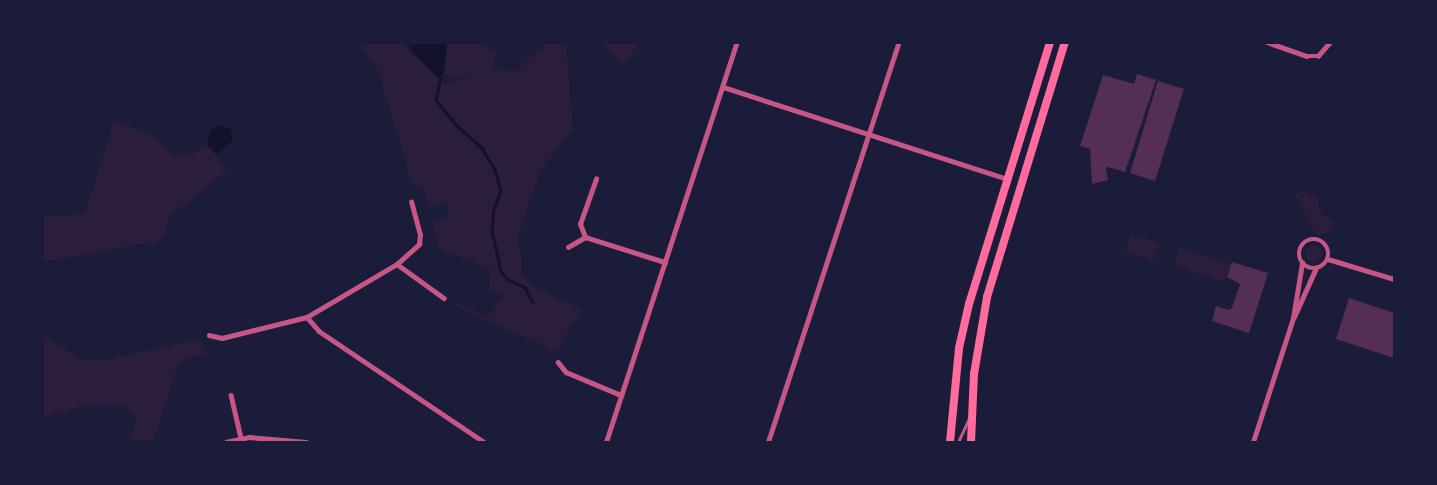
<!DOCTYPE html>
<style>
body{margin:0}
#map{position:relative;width:1437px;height:485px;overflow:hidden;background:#1b1b3a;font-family:Helvetica,sans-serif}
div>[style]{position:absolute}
.green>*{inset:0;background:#2a1e3b}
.round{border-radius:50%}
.water>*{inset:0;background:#12122b}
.stream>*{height:2.5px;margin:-1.25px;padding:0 1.25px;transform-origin:1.25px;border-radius:1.25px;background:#12122b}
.building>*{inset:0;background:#542f53}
.service>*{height:2.5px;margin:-1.25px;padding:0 1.25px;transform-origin:1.25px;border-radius:1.25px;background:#c65784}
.minor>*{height:4.5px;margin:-2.25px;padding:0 2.25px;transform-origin:2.25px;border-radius:2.25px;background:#c65784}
.minor>.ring{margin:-2.25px;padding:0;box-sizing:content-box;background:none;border:4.5px solid #c65784;border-radius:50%}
.trunk>*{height:8px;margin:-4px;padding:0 4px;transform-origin:4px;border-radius:4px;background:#ff6b9d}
span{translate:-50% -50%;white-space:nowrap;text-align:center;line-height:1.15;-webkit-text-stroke:4px #1b1b3a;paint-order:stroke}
.frame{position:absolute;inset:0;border:44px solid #1b1b3a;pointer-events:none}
</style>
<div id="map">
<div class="green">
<i style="clip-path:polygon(357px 43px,401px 43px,443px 84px,465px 79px,468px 76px,451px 79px,444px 73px,447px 43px,487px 43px,486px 50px,496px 51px,493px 65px,495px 70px,516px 71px,546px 43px,566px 43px,573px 129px,541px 170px,517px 239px,522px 261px,521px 275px,537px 289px,583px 309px,562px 340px,559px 349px,550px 353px,544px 345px,454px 306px,456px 303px,488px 317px,504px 294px,489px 291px,491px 270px,438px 247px,432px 221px,449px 217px,446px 203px,429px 207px,424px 188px,412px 184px,377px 68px)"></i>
<i style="clip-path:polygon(602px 43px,640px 43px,623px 64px)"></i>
<i style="clip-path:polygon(114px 121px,153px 135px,174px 155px,193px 154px,207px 143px,227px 171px,171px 215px,164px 235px,159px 241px,43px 262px,43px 216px,85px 214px)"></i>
<i style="clip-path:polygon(1301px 191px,1317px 196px,1320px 213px,1335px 222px,1330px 233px,1319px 235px,1314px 231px,1295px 194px)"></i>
<i style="clip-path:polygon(1131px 234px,1160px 243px,1154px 260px,1125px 251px)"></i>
<i class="round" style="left:1305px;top:245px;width:18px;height:18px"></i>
<i style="clip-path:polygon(1180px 248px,1228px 264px,1232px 262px,1227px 277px,1222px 282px,1174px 266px)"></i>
<i style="clip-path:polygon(42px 334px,80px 359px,107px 360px,198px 339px,206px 354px,183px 359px,178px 364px,153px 442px,129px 442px,136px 420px,126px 405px,86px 405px,43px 417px)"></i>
</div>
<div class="water">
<i style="clip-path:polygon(416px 43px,447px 43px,444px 73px,439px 78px,412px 52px)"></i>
<i style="clip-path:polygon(220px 125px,230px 129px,233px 140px,217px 154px,208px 147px,207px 141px,212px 129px)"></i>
</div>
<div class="stream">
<i style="left:409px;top:42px;width:11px;rotate:52deg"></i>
<i style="left:438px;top:74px;width:4px;rotate:45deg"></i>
<i style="left:441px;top:77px;width:24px;rotate:102deg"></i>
<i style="left:436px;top:100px;width:32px;rotate:51deg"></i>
<i style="left:456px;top:125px;width:35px;rotate:41deg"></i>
<i style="left:482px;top:148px;width:26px;rotate:59deg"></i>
<i style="left:495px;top:170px;width:22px;rotate:74deg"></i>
<i style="left:501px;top:191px;width:19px;rotate:111deg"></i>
<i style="left:494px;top:209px;width:22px;rotate:95deg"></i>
<i style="left:492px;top:231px;width:41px;rotate:77.3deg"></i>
<i style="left:501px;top:271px;width:10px;rotate:53deg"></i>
<i style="left:507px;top:279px;width:20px;rotate:24deg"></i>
<i style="left:525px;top:287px;width:16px;rotate:63deg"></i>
</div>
<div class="building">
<i style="clip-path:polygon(1137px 74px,1156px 80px,1125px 172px,1108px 167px,1106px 168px,1108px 180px,1092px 184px,1090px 149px,1080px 146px,1103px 75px,1134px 84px)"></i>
<i style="clip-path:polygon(1158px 81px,1184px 89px,1155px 181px,1130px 173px)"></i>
<i style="clip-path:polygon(1232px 262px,1268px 273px,1249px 333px,1212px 321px,1216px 306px,1228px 310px,1232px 308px,1240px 284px,1227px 277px)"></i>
<i style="clip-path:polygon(1349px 298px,1394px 313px,1394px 358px,1336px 339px)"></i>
</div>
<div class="service">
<i style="left:958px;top:442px;width:29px;rotate:-65deg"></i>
</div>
<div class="minor">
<i style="left:1267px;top:42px;width:42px;rotate:19.3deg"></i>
<i style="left:1307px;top:56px;width:11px"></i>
<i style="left:1318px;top:56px;width:18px;rotate:-49deg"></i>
<i style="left:723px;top:87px;width:299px;rotate:17.9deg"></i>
<i style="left:585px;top:237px;width:14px;rotate:-111deg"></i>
<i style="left:580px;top:224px;width:48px;rotate:-70.4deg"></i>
<i class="ring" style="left:1299px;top:239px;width:25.5px;height:25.5px"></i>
<i style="left:568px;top:247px;width:20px;rotate:-30deg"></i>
<i style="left:585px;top:237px;width:84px;rotate:17.4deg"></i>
<i style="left:1328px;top:259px;width:69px;rotate:16.9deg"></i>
<i style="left:397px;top:264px;width:58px;rotate:35.9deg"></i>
<i style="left:307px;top:317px;width:18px;rotate:49deg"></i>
<i style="left:319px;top:331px;width:199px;rotate:33.9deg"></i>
<i style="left:1294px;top:317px;width:54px;rotate:-65.8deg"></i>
<i style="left:209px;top:335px;width:13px;rotate:13deg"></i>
<i style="left:222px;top:338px;width:88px;rotate:-13.9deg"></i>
<i style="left:307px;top:317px;width:104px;rotate:-30.5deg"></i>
<i style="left:397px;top:264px;width:30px;rotate:-42deg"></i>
<i style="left:419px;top:244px;width:9px;rotate:-84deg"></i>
<i style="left:420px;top:235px;width:34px;rotate:-105deg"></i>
<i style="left:558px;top:362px;width:13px;rotate:51deg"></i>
<i style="left:566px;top:372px;width:60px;rotate:22.7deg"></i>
<i style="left:231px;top:395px;width:44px;rotate:76.9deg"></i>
<i style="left:226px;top:442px;width:24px;rotate:-12deg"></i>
<i style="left:249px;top:437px;width:57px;rotate:5deg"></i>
<i style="left:606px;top:442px;width:421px;rotate:-71.9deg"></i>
<i style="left:768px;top:442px;width:421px;rotate:-71.9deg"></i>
<i style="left:1253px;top:442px;width:130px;rotate:-72.1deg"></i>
<i style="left:1293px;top:318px;width:56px;rotate:-80.7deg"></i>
</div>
<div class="trunk">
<i style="left:950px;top:442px;width:94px;rotate:-84.5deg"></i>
<i style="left:959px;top:348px;width:45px;rotate:-77.2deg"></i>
<i style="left:969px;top:304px;width:274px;rotate:-72.8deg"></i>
<i style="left:971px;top:442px;width:68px;rotate:-87.5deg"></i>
<i style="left:974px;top:374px;width:78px;rotate:-80.4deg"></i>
<i style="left:987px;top:297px;width:267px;rotate:-73deg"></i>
</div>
<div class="frame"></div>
</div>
